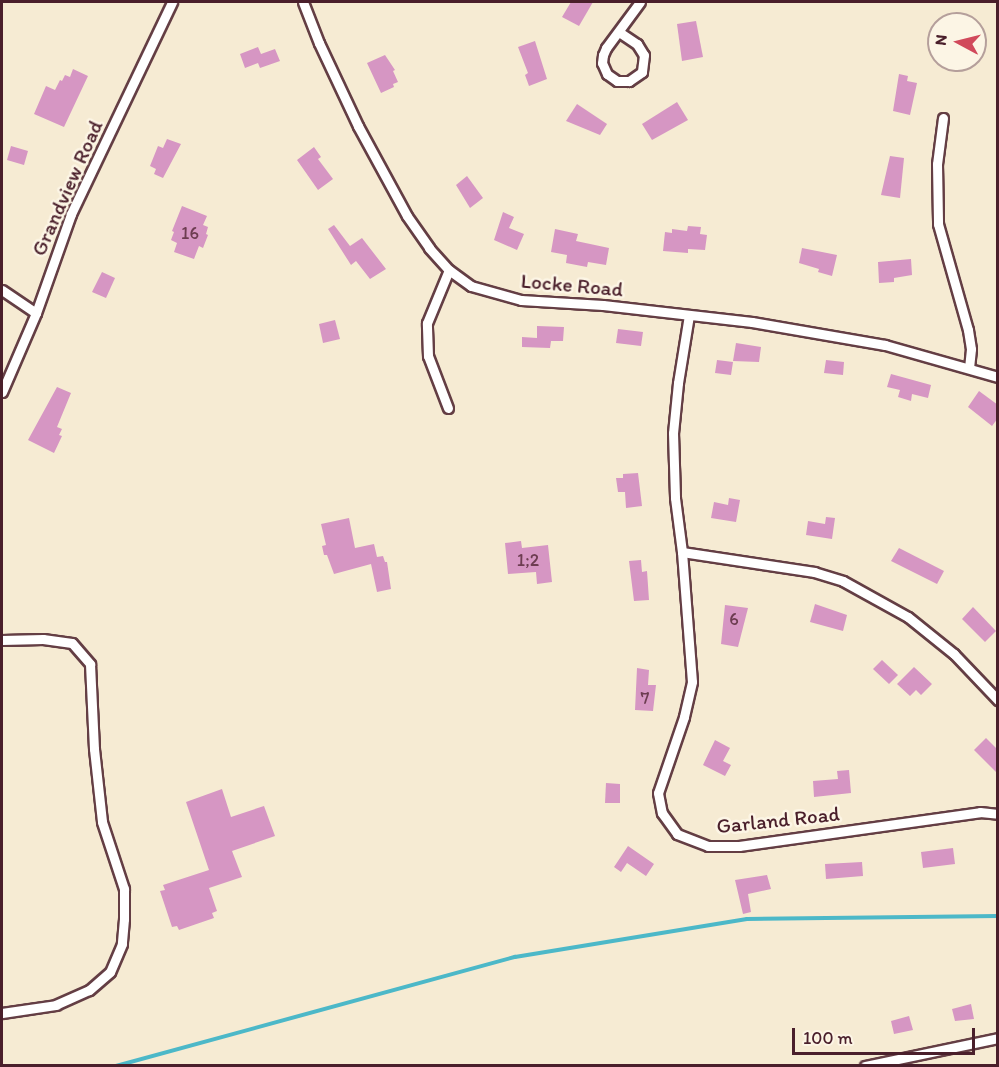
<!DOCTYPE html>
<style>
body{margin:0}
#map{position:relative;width:999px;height:1067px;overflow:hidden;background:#f6ebd3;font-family:Itim,sans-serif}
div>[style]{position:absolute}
.stream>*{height:4px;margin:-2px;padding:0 2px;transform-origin:2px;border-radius:2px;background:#4cb8c8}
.building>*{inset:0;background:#d696c3}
.roads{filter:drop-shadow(2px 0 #643e44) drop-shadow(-2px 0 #643e44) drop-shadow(0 2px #643e44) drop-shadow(0 -2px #643e44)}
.minor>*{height:9px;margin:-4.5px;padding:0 4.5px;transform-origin:4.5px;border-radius:4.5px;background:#fff}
span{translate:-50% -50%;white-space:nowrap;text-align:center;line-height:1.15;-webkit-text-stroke:5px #fcf5e5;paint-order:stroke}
.number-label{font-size:18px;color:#6d3d51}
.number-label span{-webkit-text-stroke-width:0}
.street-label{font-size:21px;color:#4a1f2b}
.frame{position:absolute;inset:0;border:3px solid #4a1f2b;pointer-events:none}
.north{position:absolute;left:927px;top:12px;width:60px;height:60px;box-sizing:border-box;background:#fcf5e5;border:2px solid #b59f9b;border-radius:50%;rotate:277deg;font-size:16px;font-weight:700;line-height:24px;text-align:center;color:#4a1f2b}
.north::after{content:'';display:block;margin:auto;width:21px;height:27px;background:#d1495b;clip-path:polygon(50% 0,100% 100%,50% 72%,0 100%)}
.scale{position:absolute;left:792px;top:1028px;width:183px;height:27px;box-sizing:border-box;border:3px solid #4a1f2b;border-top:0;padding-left:8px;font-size:18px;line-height:21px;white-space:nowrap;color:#4a1f2b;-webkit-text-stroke:4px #fcf5e5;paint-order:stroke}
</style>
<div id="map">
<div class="stream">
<i style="left:116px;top:1066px;width:414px;rotate:-15.3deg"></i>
<i style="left:515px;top:957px;width:235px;rotate:-9.3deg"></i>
<i style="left:747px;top:919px;width:251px;rotate:-0.7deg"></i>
</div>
<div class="building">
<i style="clip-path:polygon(571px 2px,593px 2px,579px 26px,562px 17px)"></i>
<i style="clip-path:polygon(696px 21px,703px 57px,682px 61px,677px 24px)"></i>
<i style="clip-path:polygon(535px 41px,547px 79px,529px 86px,525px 75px,528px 73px,518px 47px)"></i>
<i style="clip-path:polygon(258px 47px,261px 54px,275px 49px,280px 61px,260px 68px,258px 63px,245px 68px,240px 54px)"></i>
<i style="clip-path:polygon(385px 55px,395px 70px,393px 71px,398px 82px,393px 84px,394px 87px,381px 93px,367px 63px)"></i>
<i style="clip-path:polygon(73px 69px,88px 76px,64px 127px,34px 114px,46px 86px,55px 90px,60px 80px,62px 81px,65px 75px,70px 77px)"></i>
<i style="clip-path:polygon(899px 74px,908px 76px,907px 81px,917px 83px,910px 115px,893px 111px)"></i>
<i style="clip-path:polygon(677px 102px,688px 120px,652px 140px,642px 124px)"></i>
<i style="clip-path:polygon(577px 104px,607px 124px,600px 135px,566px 121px)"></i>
<i style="clip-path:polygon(167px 139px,181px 144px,163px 178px,154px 174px,156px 169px,150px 166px,158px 146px,163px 148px)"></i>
<i style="clip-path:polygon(11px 146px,28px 151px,24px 165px,7px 160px)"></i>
<i style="clip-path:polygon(314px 147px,321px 157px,318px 159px,333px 179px,318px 190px,297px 160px)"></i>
<i style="clip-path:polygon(890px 156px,904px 158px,900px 198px,881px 195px)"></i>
<i style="clip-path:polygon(467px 176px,483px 198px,470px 208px,456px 185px)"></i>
<i style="clip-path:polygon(182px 206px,207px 216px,203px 225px,208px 227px,206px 234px,208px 235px,203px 248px,199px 246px,194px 259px,174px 252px,177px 243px,171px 240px,174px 232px,172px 231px)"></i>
<i style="clip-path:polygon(503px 212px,514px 217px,509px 228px,524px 234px,517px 250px,494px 240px)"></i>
<i style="clip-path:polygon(334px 225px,350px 246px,362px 238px,386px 269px,370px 279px,356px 261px,351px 265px,328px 229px)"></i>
<i style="clip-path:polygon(688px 226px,701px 227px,700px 234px,707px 235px,705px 250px,688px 249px,688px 253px,663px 251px,665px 232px,672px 233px,672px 229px,687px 231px)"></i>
<i style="clip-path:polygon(555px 229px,578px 234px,576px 241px,609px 248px,606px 265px,588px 262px,587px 267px,566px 263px,567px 255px,551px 252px)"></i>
<i style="clip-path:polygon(802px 248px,837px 255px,832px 276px,818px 272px,819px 269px,799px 263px)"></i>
<i style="clip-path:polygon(911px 259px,912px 275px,894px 278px,894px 282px,879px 283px,878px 262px)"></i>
<i style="clip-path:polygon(102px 272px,115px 278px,106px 298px,92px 292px)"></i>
<i style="clip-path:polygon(335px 320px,340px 339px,323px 343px,319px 324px)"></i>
<i style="clip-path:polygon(537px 326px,564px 327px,563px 341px,551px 341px,550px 348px,522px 347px,522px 337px,537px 338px)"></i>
<i style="clip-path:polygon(618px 329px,643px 332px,641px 346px,616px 343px)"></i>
<i style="clip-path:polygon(736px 343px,761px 347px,759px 362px,733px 361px)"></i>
<i style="clip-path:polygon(717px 360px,733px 362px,731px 375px,715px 373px)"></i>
<i style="clip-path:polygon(826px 360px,844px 362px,843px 375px,824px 373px)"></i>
<i style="clip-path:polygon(891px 374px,931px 385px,928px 398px,912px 394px,911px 401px,898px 397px,900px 390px,887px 387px)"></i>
<i style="clip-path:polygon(57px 387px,71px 393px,57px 427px,62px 429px,59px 435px,62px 436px,54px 453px,28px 440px)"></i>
<i style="clip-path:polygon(979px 391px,998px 405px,998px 418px,992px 426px,968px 407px)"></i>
<i style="clip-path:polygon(638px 473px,642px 506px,626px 508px,625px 492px,618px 492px,616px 478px,623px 478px,623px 474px)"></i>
<i style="clip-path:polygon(729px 498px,740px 500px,736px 522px,711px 518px,714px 502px,728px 505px)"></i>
<i style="clip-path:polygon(826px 517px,835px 518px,832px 539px,806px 535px,808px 521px,825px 524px)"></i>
<i style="clip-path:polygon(349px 518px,355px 548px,374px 544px,377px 557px,383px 556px,385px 562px,387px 562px,391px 589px,377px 592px,371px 564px,334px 574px,327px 555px,324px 555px,322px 546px,326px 545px,321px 524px)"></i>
<i style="clip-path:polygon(521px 541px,522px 548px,548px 545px,552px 582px,537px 584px,536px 572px,508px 574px,505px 543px)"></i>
<i style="clip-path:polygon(899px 548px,944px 571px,937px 584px,891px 561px)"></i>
<i style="clip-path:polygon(641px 560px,642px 572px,647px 571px,649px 600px,634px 601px,629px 561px)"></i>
<i style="clip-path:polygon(815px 604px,847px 615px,843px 631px,810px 622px)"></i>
<i style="clip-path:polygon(725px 605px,748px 608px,738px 647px,721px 644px)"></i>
<i style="clip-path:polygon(973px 607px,996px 631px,985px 642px,962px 619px)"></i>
<i style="clip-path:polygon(882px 660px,898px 675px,889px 684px,873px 669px)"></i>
<i style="clip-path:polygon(914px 667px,932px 684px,921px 695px,916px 690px,910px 696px,897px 684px)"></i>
<i style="clip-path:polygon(637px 668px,649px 670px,648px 685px,656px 685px,653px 711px,635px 710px)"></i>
<i style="clip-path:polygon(986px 738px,998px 750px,998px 774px,974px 750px)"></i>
<i style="clip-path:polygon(715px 740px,730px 748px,723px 761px,731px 765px,725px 776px,703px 765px)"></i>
<i style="clip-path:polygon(849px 770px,851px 793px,814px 797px,813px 781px,838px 779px,837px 771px)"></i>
<i style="clip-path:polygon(606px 783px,620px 784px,620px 803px,605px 803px)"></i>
<i style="clip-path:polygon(222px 789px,231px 817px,264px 806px,275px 836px,232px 851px,242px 877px,209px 888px,217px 911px,212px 913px,214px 918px,179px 930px,177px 926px,172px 927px,160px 891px,165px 890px,163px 885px,209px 870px,186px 802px)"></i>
<i style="clip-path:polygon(628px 846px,654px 864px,646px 876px,627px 863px,621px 872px,614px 867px)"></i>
<i style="clip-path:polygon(953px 848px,955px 864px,923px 868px,921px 852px)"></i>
<i style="clip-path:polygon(862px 862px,863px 876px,826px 879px,825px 864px)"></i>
<i style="clip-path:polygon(767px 875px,771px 889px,748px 894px,751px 912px,743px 914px,735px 880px)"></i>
<i style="clip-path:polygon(971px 1004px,974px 1019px,955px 1021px,952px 1009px)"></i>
<i style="clip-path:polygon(909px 1016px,913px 1030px,894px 1034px,891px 1021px)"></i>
</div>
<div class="roads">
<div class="minor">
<i style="left:303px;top:2px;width:44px;rotate:68.7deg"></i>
<i style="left:319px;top:43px;width:92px;rotate:64.8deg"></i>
<i style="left:358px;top:126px;width:102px;rotate:61.4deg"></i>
<i style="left:407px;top:216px;width:39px;rotate:55deg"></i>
<i style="left:429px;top:248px;width:30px;rotate:48deg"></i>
<i style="left:449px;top:270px;width:27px;rotate:36deg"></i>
<i style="left:471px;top:286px;width:52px;rotate:15.6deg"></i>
<i style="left:521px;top:300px;width:82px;rotate:3.5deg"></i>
<i style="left:603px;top:305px;width:150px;rotate:6.5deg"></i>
<i style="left:752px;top:322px;width:135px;rotate:9.8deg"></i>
<i style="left:885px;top:345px;width:117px;rotate:15.8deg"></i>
<i style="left:619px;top:32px;width:22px;rotate:34deg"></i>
<i style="left:637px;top:44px;width:13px;rotate:58deg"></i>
<i style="left:644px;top:55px;width:17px;rotate:97deg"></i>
<i style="left:642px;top:72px;width:16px;rotate:145deg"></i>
<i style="left:629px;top:81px;width:12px;rotate:180deg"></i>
<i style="left:617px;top:81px;width:12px;rotate:-145deg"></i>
<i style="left:607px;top:74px;width:12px;rotate:-114deg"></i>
<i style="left:602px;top:63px;width:8px;rotate:-83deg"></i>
<i style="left:603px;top:55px;width:8px;rotate:-67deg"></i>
<i style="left:606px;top:48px;width:57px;rotate:-53.5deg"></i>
<i style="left:943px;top:118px;width:46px;rotate:97.4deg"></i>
<i style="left:937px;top:164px;width:60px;rotate:89deg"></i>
<i style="left:938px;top:224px;width:110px;rotate:74.2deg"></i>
<i style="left:968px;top:330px;width:19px;rotate:81deg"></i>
<i style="left:971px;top:349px;width:19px;rotate:96deg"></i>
<i style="left:2px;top:290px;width:41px;rotate:34.1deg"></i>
<i style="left:689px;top:315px;width:69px;rotate:99.2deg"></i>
<i style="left:678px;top:383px;width:50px;rotate:95.7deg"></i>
<i style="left:673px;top:433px;width:65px;rotate:88.2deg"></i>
<i style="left:675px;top:498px;width:54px;rotate:82.6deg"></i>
<i style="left:682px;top:552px;width:130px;rotate:85.6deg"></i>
<i style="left:692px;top:682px;width:36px;rotate:103deg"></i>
<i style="left:684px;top:717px;width:80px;rotate:108.9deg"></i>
<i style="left:658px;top:793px;width:20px;rotate:79deg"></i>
<i style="left:662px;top:813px;width:26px;rotate:54deg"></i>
<i style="left:677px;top:834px;width:33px;rotate:21deg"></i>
<i style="left:708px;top:846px;width:31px"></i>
<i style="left:739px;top:846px;width:243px;rotate:-8deg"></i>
<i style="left:980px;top:812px;width:18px;rotate:6deg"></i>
<i style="left:2px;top:392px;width:86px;rotate:-66.7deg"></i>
<i style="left:36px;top:313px;width:105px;rotate:-70.5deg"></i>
<i style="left:71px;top:214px;width:235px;rotate:-64.5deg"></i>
<i style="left:448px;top:408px;width:56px;rotate:-111deg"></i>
<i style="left:428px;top:356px;width:33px;rotate:-92deg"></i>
<i style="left:427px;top:323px;width:57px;rotate:-67.5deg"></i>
<i style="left:682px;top:552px;width:134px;rotate:8.6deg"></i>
<i style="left:814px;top:572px;width:30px;rotate:17deg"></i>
<i style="left:843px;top:581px;width:74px;rotate:29deg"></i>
<i style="left:908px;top:617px;width:59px;rotate:38.8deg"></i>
<i style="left:954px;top:654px;width:64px;rotate:46.3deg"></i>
<i style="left:2px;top:640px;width:41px;rotate:-1.4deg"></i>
<i style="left:43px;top:639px;width:29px;rotate:8deg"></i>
<i style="left:72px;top:643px;width:28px;rotate:49deg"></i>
<i style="left:90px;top:664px;width:85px;rotate:87.3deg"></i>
<i style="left:94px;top:749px;width:73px;rotate:83.7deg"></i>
<i style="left:102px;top:822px;width:71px;rotate:71.8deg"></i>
<i style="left:124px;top:889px;width:30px;rotate:90deg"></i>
<i style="left:124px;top:919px;width:25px;rotate:95deg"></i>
<i style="left:122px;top:944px;width:30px;rotate:113deg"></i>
<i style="left:110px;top:972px;width:28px;rotate:139deg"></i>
<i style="left:89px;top:990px;width:36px;rotate:156deg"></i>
<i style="left:56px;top:1005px;width:55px;rotate:171.6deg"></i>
<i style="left:865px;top:1066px;width:136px;rotate:-11.9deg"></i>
</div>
</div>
<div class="number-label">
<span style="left:190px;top:233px">16</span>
<span style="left:528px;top:560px">1;2</span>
<span style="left:734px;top:619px">6</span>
<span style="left:645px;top:698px">7</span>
</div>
<div class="street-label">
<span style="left:67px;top:188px;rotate:-66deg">Grandview Road</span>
<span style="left:572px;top:285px;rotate:5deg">Locke Road</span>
<span style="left:778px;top:820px;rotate:-6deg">Garland Road</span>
</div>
<div class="frame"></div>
<div class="north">N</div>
<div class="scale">100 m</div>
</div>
